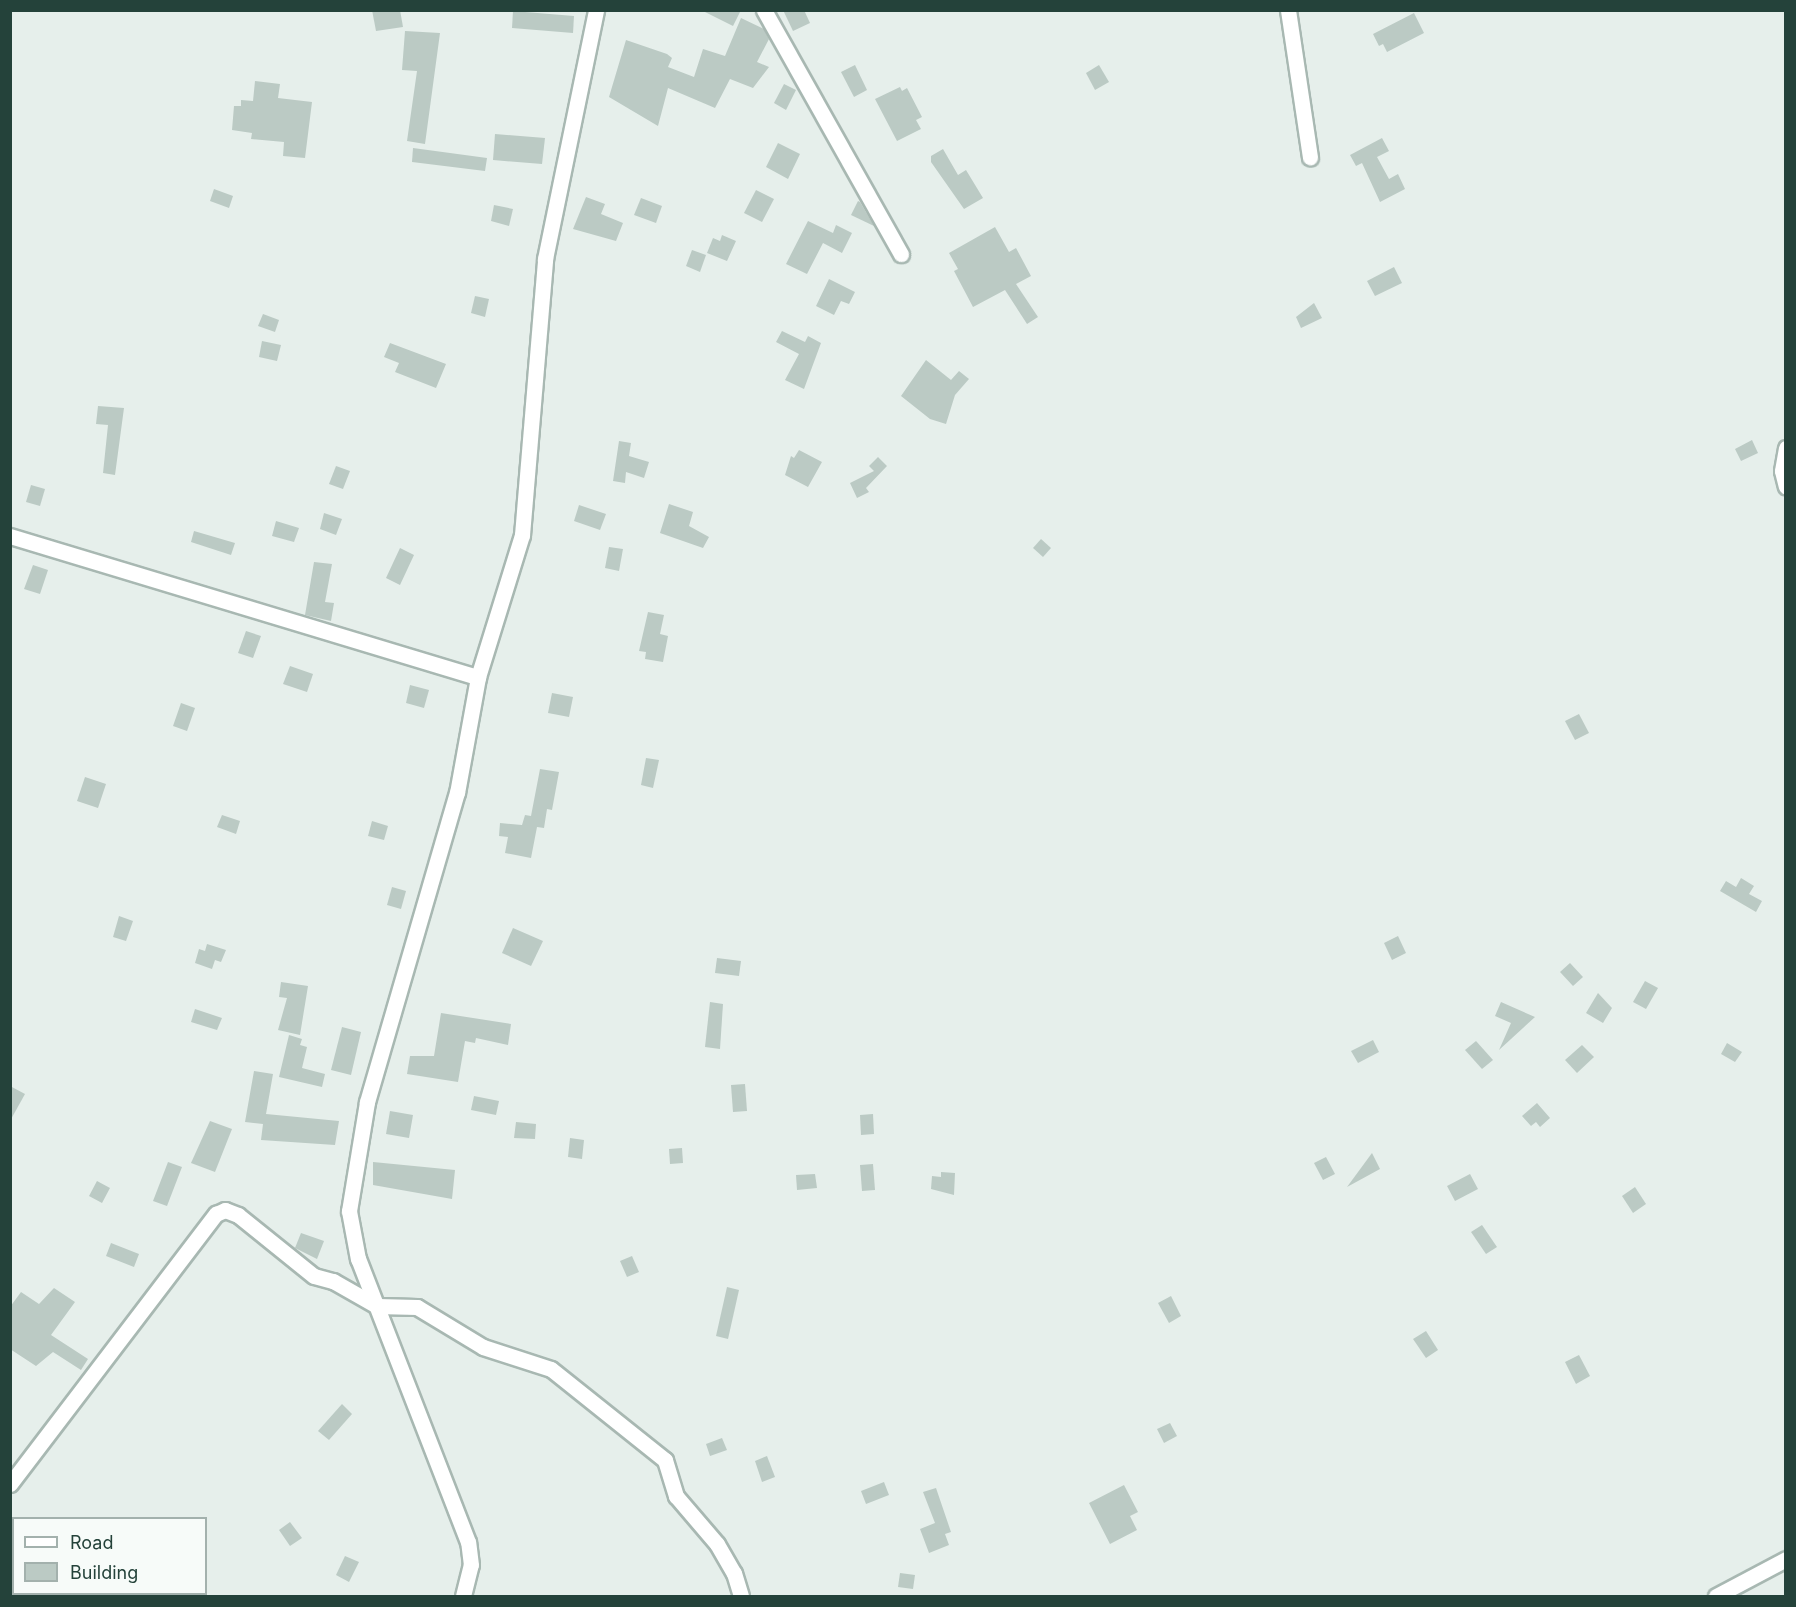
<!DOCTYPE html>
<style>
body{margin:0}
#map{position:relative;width:1796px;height:1607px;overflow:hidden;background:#e6efeb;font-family:Inter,sans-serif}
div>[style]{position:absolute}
.building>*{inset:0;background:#bbcac4}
.roads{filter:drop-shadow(2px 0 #a8b8b2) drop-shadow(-2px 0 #a8b8b2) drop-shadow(0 2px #a8b8b2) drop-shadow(0 -2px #a8b8b2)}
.street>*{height:15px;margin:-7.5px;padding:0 7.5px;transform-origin:7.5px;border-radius:7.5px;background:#fff}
span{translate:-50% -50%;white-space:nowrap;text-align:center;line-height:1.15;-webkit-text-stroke:6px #f7fbf9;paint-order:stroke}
.frame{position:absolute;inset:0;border:12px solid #24423a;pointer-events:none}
.legend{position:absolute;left:12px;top:1517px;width:195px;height:78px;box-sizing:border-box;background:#f7fbf9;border:2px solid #a3b1ad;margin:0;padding:8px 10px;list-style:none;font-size:18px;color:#24423a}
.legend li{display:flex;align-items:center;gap:12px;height:30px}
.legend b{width:30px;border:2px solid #a3b1ad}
</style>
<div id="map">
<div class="building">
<i style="clip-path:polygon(372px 10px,400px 10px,403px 27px,376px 31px)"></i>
<i style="clip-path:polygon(701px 10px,741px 10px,733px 26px)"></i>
<i style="clip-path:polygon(783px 10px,804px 10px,810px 23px,793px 31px)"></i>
<i style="clip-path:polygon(513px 11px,574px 16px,573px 33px,512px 28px)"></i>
<i style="clip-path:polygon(1414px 13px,1424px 33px,1387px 52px,1383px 44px,1379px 46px,1373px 34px)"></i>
<i style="clip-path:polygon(741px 18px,764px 29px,769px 39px,757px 62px,769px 67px,753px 88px,730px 79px,715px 108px,668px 88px,658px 126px,609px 97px,626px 40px,667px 54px,672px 58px,668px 67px,694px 77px,703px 49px,725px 56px)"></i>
<i style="clip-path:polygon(405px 31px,440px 33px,425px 144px,407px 141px,417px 71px,402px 70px)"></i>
<i style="clip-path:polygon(855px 65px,867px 90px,854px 97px,841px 72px)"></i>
<i style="clip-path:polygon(1099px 65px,1109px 82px,1095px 90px,1086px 73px)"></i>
<i style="clip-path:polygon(255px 81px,280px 84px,278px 98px,312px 102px,305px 158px,283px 156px,284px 142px,251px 139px,252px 133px,232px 130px,234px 106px,241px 106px,241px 100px,253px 101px)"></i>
<i style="clip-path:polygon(784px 84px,796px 90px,786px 110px,774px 103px)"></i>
<i style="clip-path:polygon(900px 87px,902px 91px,907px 88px,922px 117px,916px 120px,921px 129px,897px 141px,875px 99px)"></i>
<i style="clip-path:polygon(495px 134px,545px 138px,542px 164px,493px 160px)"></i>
<i style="clip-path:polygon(1382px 138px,1389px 151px,1377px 157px,1389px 179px,1398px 174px,1405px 189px,1380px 202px,1362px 163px,1356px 166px,1350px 155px)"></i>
<i style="clip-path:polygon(778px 143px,800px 154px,788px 179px,766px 167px)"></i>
<i style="clip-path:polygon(413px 148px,487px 158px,485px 171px,412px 162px)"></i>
<i style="clip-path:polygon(943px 149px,958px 175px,966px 170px,983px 198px,964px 209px,931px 162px,931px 156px)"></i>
<i style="clip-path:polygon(214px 189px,233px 196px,229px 208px,210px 201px)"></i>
<i style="clip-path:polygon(756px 190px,774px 199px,762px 222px,744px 213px)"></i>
<i style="clip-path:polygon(586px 197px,605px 204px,601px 214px,623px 223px,616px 241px,573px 229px)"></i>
<i style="clip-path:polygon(641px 198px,662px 206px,656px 223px,634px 215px)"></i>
<i style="clip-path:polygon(858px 201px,860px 202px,874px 226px,851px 215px)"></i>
<i style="clip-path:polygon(494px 205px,513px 209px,509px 226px,491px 221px)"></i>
<i style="clip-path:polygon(808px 221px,833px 233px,836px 225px,852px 233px,842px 253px,823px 243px,807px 274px,786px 264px)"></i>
<i style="clip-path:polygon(995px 227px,1009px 252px,1016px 248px,1031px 276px,1016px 284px,1038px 317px,1027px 324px,1005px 290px,973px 307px,954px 271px,958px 269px,949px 253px)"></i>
<i style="clip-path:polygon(722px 235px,736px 241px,727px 261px,707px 253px,713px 238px,720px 241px)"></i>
<i style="clip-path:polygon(692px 250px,706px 255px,700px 272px,686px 266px)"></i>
<i style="clip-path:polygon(1394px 267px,1402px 283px,1375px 296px,1367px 281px)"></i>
<i style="clip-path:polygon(829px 279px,855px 292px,849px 304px,841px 301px,834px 315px,816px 306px)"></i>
<i style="clip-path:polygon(475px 296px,489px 299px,485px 317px,471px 313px)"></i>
<i style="clip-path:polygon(1314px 303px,1322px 318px,1301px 328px,1296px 317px)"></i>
<i style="clip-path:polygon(263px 314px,279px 320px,275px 332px,258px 326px)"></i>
<i style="clip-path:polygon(782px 331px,805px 342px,808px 336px,821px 343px,804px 389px,785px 380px,799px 354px,776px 342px)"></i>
<i style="clip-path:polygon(262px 341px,281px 345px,277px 361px,259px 357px)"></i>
<i style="clip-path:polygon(390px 343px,446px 364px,436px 388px,395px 372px,399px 363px,384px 357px)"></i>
<i style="clip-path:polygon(926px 360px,951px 380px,959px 371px,969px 379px,955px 395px,946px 424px,930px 419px,901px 396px)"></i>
<i style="clip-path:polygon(98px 406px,124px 408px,115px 475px,103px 473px,108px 425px,96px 424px)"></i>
<i style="clip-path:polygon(1752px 440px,1758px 453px,1741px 461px,1735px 449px)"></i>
<i style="clip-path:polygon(619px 441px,631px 443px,629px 456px,649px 462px,644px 478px,626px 472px,625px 483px,613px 481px)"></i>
<i style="clip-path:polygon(799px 450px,822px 462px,808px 487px,785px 475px,791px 456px,794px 458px)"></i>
<i style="clip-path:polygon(878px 457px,887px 466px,866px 488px,869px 492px,857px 498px,850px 483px,874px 471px,869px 466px)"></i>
<i style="clip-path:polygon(336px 466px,350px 471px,343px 489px,329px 484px)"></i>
<i style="clip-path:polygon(31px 485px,45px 489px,40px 506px,26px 502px)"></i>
<i style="clip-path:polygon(669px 504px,693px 512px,689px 526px,709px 537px,703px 548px,660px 533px)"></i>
<i style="clip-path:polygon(579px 505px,606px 514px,600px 530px,574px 521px)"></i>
<i style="clip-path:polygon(324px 513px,342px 519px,336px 535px,320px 529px)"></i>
<i style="clip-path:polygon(276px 521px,299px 528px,294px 542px,272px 536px)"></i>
<i style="clip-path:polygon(194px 531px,235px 543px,231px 555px,191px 542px)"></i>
<i style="clip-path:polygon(1041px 539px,1051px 548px,1043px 557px,1033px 548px)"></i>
<i style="clip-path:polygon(609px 547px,623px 549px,619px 571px,605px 568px)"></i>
<i style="clip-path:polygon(400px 548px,414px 555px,400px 585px,386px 578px)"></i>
<i style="clip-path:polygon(314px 562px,332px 564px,325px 602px,334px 603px,331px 621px,305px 615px)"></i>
<i style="clip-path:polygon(33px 565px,48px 570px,40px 594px,24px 589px)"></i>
<i style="clip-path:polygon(648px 612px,664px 615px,660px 634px,668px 636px,663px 662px,645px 659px,646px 652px,639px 651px)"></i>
<i style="clip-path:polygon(246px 631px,261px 636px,253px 658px,238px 653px)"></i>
<i style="clip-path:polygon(290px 666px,313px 674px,307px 692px,283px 684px)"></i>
<i style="clip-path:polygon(410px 685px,429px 690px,424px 708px,406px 703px)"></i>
<i style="clip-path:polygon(552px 693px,573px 697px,569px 717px,548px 713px)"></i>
<i style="clip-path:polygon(181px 703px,195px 708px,187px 731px,173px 726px)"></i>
<i style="clip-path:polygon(1579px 714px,1589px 733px,1575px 740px,1565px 721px)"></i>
<i style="clip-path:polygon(646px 758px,659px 760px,653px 788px,641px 785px)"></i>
<i style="clip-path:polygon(540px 769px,559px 772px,552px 810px,547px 809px,544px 828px,537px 827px,531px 858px,505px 853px,508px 837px,499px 836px,500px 823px,522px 825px,525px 815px,531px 816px)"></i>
<i style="clip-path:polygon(85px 777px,106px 784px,98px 808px,77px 801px)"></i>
<i style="clip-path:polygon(222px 815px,240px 821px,236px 834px,217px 827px)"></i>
<i style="clip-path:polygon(372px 821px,388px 826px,384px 840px,368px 836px)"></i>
<i style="clip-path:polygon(1741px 878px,1754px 886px,1749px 894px,1762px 901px,1756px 912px,1720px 891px,1726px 881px,1736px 887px)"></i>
<i style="clip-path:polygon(392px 887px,406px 891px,401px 909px,387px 905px)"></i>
<i style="clip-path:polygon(119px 916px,133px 921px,126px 941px,113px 937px)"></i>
<i style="clip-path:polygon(513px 928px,543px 941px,531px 966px,502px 953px)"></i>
<i style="clip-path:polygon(1398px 936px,1406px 953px,1392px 960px,1384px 943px)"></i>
<i style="clip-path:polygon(207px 944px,226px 950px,221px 962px,215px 960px,212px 969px,195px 963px,199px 949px,205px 951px)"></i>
<i style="clip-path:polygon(717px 958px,741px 961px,739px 976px,715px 973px)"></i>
<i style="clip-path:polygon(1570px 963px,1583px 977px,1573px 986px,1560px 972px)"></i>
<i style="clip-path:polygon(1645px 981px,1658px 988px,1646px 1009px,1633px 1002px)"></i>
<i style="clip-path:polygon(281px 982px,308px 986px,300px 1035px,278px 1030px,287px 998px,279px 997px)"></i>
<i style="clip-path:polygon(1598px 993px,1612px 1008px,1603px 1023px,1586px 1013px)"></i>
<i style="clip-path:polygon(710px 1002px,723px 1004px,720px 1049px,705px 1047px)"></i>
<i style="clip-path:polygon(1501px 1002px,1535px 1017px,1499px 1050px,1511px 1023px,1495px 1016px)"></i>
<i style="clip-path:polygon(195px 1009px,222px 1018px,217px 1030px,191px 1022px)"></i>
<i style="clip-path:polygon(441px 1013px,511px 1024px,508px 1045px,476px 1038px,475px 1043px,465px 1041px,458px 1082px,407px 1074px,410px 1056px,434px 1056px)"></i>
<i style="clip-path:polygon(342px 1027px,361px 1032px,351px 1075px,331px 1070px)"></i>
<i style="clip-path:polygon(289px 1035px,302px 1039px,300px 1045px,307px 1047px,302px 1068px,325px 1074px,322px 1087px,279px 1077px)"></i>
<i style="clip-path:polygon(1373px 1040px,1379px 1052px,1358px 1063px,1351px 1051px)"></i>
<i style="clip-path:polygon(1476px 1041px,1493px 1060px,1482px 1069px,1465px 1050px)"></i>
<i style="clip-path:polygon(1727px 1043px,1742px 1052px,1735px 1062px,1721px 1054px)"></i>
<i style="clip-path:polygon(1582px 1045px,1594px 1057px,1577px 1073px,1565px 1060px)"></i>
<i style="clip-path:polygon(254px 1071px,273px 1074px,266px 1114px,339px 1121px,335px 1145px,261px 1140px,263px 1124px,245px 1122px)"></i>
<i style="clip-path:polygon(745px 1084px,747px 1111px,733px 1112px,731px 1085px)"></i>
<i style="clip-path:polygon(10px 1086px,25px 1094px,10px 1121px)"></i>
<i style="clip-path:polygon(474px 1096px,499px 1101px,496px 1115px,471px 1110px)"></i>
<i style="clip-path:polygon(1537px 1103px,1550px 1118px,1540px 1127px,1536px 1122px,1531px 1126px,1522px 1116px)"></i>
<i style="clip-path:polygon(390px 1111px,413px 1115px,409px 1138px,386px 1134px)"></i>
<i style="clip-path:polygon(873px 1114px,874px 1134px,861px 1135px,860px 1115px)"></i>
<i style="clip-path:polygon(210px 1121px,232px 1129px,215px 1172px,191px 1163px)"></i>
<i style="clip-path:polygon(516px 1122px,536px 1124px,535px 1139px,514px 1138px)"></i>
<i style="clip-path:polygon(570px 1138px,584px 1140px,582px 1159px,568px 1157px)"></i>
<i style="clip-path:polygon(682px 1148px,683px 1163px,670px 1164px,669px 1149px)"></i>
<i style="clip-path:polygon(1372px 1153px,1380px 1169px,1347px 1187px)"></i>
<i style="clip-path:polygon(1326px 1157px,1335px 1174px,1323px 1180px,1314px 1163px)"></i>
<i style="clip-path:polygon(168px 1162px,182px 1167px,167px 1206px,153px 1201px)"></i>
<i style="clip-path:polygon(373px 1162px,455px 1170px,452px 1199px,373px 1185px)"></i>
<i style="clip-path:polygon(873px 1164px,875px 1190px,862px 1191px,860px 1165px)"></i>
<i style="clip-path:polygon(941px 1172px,955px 1173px,954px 1195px,931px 1189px,932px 1176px,941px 1177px)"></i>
<i style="clip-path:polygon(815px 1174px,817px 1188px,797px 1190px,796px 1175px)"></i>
<i style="clip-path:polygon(1470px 1174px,1478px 1189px,1455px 1201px,1447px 1186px)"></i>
<i style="clip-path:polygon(97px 1181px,110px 1188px,102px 1203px,89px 1196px)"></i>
<i style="clip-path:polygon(1635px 1187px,1646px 1204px,1633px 1213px,1622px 1196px)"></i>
<i style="clip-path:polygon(1482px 1225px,1497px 1247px,1486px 1254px,1471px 1232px)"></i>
<i style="clip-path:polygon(301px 1233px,324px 1241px,317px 1259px,295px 1248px)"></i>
<i style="clip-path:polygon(111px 1243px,139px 1254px,134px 1267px,106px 1256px)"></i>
<i style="clip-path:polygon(632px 1256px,639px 1272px,627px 1277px,620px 1261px)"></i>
<i style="clip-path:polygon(727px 1287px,739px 1290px,728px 1339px,716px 1336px)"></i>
<i style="clip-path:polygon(54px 1288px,75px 1302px,51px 1335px,88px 1359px,81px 1370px,53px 1352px,36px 1366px,10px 1349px,10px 1307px,21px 1292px,39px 1304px)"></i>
<i style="clip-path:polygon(1171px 1296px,1181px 1316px,1169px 1323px,1158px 1303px)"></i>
<i style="clip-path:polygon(1426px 1331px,1438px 1350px,1426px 1358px,1413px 1339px)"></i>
<i style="clip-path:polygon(1579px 1355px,1590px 1376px,1576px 1384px,1565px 1362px)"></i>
<i style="clip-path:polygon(342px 1404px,352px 1414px,329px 1440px,318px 1431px)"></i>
<i style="clip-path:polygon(1170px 1423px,1177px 1436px,1164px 1443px,1157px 1429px)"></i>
<i style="clip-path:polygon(722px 1438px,727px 1450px,710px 1456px,706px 1444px)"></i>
<i style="clip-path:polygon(767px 1456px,775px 1477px,762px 1482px,755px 1461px)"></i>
<i style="clip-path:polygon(884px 1482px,889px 1495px,866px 1504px,861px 1491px)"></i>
<i style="clip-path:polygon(1124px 1485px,1138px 1512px,1130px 1516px,1137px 1530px,1110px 1544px,1089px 1503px)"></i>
<i style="clip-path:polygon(936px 1488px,951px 1532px,945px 1534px,949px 1545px,929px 1553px,920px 1529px,935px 1523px,923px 1492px)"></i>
<i style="clip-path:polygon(290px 1522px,302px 1538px,290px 1546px,279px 1530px)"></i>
<i style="clip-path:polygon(345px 1556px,359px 1562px,349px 1582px,336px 1575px)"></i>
<i style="clip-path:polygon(900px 1573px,915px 1575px,913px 1589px,898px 1587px)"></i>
</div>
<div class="roads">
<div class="street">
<i style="left:764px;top:10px;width:280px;rotate:60.7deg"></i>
<i style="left:1288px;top:10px;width:149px;rotate:81.5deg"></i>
<i style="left:1786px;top:448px;width:23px;rotate:100deg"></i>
<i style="left:1782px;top:471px;width:16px;rotate:76deg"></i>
<i style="left:10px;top:536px;width:489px;rotate:16.8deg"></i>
<i style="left:10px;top:1484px;width:340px;rotate:-52.7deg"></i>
<i style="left:216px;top:1214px;width:10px;rotate:-24deg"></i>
<i style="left:225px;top:1210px;width:14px;rotate:21deg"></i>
<i style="left:238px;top:1215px;width:97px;rotate:38.8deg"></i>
<i style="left:314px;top:1276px;width:20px;rotate:15deg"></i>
<i style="left:333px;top:1281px;width:51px;rotate:29.6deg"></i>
<i style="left:377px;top:1306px;width:40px;rotate:1.4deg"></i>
<i style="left:417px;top:1307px;width:77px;rotate:31.2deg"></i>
<i style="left:483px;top:1347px;width:71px;rotate:17.9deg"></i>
<i style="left:551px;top:1369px;width:146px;rotate:38.6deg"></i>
<i style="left:665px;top:1460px;width:38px;rotate:73deg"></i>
<i style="left:676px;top:1496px;width:63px;rotate:49.5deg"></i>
<i style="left:717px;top:1544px;width:34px;rotate:60deg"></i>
<i style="left:734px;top:1573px;width:24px;rotate:73deg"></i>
<i style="left:463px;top:1596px;width:32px;rotate:-76deg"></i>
<i style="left:471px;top:1565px;width:23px;rotate:-97deg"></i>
<i style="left:468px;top:1542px;width:304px;rotate:-111.2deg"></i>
<i style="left:358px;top:1259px;width:49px;rotate:-100.6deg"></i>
<i style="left:349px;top:1211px;width:110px;rotate:-80.6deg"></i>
<i style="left:367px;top:1102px;width:322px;rotate:-73.8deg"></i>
<i style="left:457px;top:793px;width:118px;rotate:-79.7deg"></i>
<i style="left:478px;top:677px;width:149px;rotate:-72.8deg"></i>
<i style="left:522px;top:535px;width:277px;rotate:-85.2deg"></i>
<i style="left:545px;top:259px;width:254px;rotate:-78.4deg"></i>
<i style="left:1716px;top:1596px;width:79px;rotate:-27.9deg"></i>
</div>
</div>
<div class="frame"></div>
<ul class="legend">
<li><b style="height:8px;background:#fff"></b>Road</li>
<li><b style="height:16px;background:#bbcac4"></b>Building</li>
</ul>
</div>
